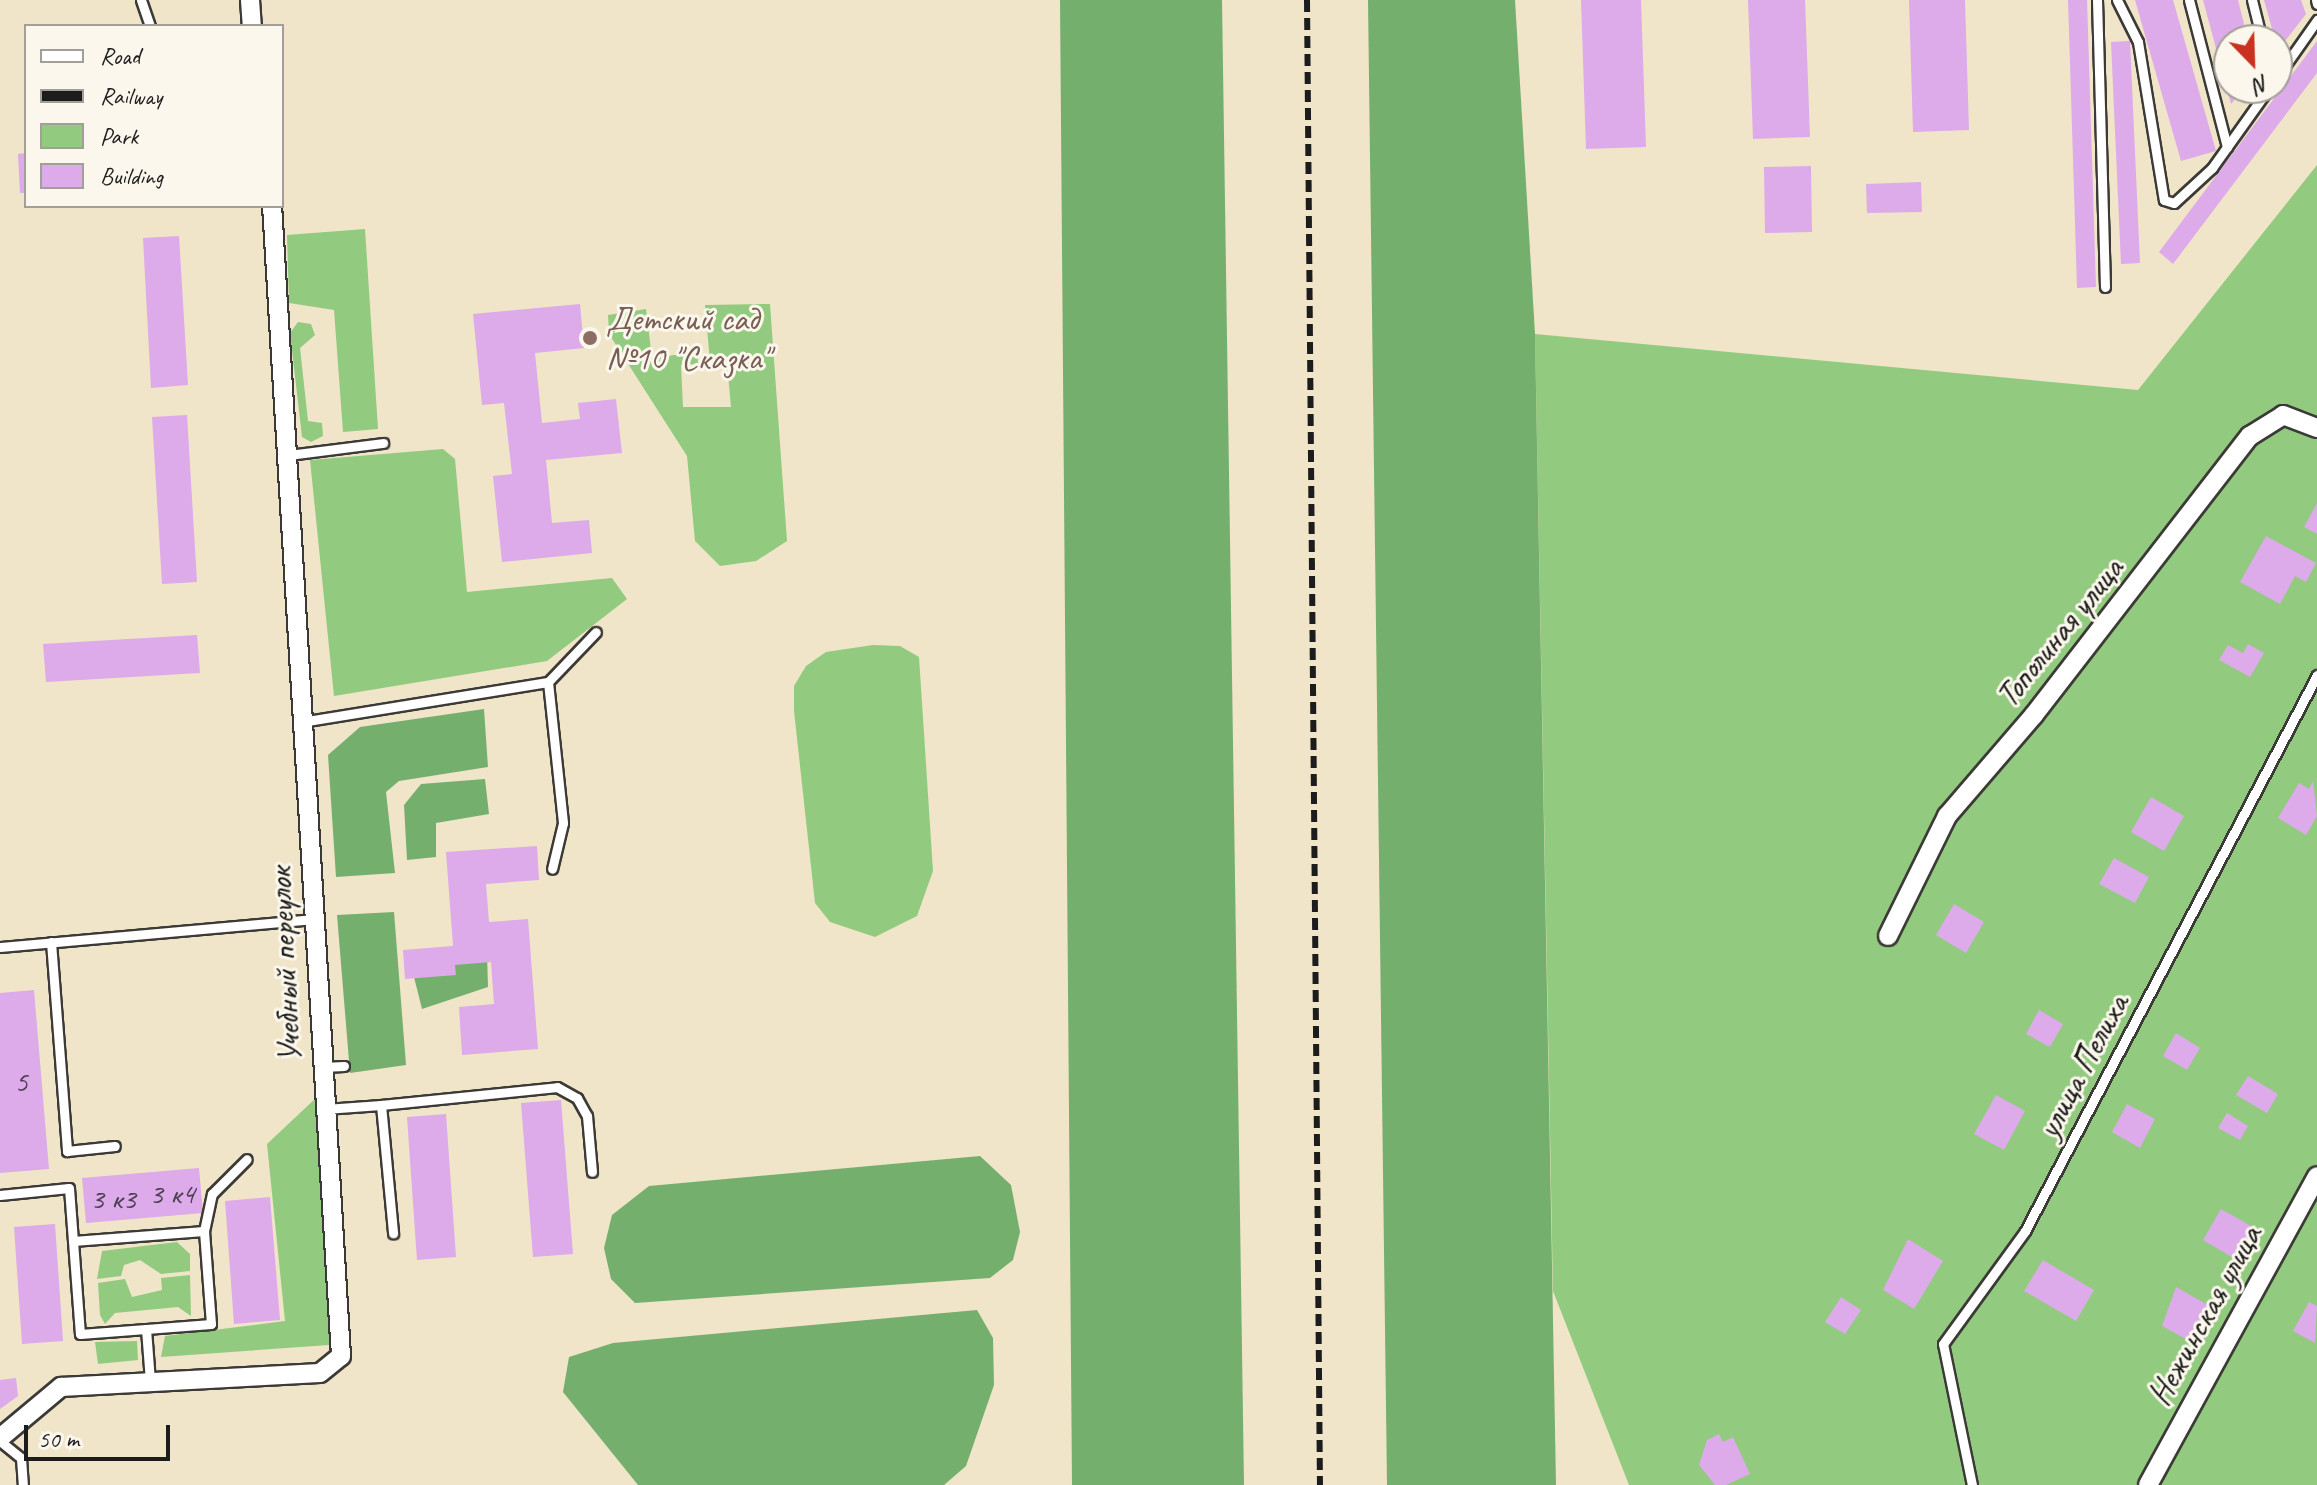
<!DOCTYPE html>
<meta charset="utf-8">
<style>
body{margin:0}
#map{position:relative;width:2317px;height:1485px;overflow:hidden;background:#f0e5c8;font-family:Caveat,sans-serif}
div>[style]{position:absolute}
.green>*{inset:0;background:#92cb7f}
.forest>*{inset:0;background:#75af6e}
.building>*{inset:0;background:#ddaaea}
.roads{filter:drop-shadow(2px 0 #3c3a36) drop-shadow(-2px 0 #3c3a36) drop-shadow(0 2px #3c3a36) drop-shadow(0 -2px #3c3a36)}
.service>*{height:9px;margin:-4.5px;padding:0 4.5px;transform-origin:4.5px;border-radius:4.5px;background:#fff}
.minor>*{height:18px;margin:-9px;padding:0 9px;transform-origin:9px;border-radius:9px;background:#fff}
.rail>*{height:6px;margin-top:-3px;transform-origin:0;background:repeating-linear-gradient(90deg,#1c1c1c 0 12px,transparent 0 18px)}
.dots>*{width:22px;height:22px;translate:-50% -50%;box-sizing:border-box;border:4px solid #fbf7ec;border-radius:50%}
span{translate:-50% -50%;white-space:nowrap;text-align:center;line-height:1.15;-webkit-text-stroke:6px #fbf7ec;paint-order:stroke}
.number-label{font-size:30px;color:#4c4050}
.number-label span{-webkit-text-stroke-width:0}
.education-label{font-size:34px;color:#785e54}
.left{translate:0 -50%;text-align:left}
.street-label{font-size:34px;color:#1c1c1c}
.legend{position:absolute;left:24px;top:24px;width:260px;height:184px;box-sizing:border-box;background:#fbf7ec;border:2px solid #a29f99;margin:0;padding:10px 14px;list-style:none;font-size:24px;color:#1c1c1c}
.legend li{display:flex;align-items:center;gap:16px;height:40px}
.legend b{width:40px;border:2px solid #a29f99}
.north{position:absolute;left:2213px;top:24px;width:80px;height:80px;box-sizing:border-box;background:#fbf7ec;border:2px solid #a29f99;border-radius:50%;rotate:157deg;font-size:22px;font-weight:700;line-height:32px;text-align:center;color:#1c1c1c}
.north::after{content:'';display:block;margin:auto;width:28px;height:36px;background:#c8321e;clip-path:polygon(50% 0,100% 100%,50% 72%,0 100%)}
.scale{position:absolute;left:24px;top:1425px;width:146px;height:36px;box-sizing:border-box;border:4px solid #1c1c1c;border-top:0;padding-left:10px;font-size:24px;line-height:28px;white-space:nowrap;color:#1c1c1c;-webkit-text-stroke:6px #fbf7ec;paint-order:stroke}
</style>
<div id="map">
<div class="green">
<i style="clip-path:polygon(2317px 165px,2317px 1485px,1629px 1485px,1553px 1291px,1535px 334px,2138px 390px)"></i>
<i style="clip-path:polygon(365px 229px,378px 429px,343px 432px,334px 310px,289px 303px,287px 235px)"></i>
<i style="clip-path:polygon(770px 304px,787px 541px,756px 561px,720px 566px,695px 541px,687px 456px,609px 334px,608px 315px,646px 309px,652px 358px,697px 352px,698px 364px,681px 365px,683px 407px,731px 407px,727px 363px,710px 362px,705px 305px)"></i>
<i style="clip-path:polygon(298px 322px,311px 324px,315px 335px,300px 348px,308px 421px,322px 423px,323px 436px,311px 442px,302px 437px,290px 333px)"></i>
<i style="clip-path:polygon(443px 449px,455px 459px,467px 592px,612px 578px,627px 599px,547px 661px,334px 696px,310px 460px)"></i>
<i style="clip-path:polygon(873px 645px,900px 646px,919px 657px,933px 871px,917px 916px,875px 937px,830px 922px,815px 903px,794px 711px,794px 686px,806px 666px,826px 652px)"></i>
<i style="clip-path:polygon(317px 1097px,335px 1338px,329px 1345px,161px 1357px,165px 1336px,285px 1321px,267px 1144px)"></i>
<i style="clip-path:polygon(177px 1242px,190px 1254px,190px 1271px,161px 1274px,140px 1260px,124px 1265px,121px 1276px,97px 1279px,102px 1251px)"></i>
<i style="clip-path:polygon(190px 1275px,191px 1316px,178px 1307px,115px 1313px,105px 1324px,100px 1315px,98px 1283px,125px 1279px,132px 1297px,162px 1290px,161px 1278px)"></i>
<i style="clip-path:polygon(137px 1341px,138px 1360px,98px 1364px,95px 1342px)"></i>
</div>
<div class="forest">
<i style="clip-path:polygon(1060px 0,1222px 0,1244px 1485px,1072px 1485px)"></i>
<i style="clip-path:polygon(1368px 0,1515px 0,1535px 334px,1556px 1485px,1387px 1485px)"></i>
<i style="clip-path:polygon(484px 709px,488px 767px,399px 781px,386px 792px,395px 873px,336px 877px,328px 755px,360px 727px)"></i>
<i style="clip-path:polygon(485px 779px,489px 814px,436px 823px,436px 857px,407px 860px,404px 805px,421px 784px)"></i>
<i style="clip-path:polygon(394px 912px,406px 1065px,350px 1073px,337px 915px)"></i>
<i style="clip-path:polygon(487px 953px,488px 987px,422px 1009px,411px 965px)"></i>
<i style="clip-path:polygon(980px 1156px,1011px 1185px,1020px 1232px,1013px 1260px,990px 1278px,635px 1303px,611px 1279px,604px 1248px,612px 1215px,649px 1186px)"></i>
<i style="clip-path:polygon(977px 1310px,993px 1338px,994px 1385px,966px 1466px,944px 1485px,638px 1485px,563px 1392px,569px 1357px,613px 1343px)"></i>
</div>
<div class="building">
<i style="clip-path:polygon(1581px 0,1641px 0,1646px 147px,1586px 149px)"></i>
<i style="clip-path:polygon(1748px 0,1805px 0,1810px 137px,1753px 139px)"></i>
<i style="clip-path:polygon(1909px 0,1965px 0,1969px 130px,1913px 132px)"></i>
<i style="clip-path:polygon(2068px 0,2087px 0,2096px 287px,2077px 288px)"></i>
<i style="clip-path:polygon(2135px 0,2173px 0,2216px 151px,2181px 161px)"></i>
<i style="clip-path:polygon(2203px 0,2238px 0,2248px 40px,2229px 40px,2229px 88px,2245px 88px,2231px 104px)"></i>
<i style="clip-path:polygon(2264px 0,2301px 0,2306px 14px,2278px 50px)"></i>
<i style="clip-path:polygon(2130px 41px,2140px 263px,2121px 264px,2111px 42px)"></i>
<i style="clip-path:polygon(2317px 41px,2317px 73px,2173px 264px,2159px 252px)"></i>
<i style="clip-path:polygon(26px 153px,26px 193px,20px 193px,18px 154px)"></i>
<i style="clip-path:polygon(1811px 166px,1812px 232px,1765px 233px,1764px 167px)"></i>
<i style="clip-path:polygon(1921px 182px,1922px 212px,1867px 213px,1866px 184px)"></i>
<i style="clip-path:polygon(179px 236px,188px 385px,151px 388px,143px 238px)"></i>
<i style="clip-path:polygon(580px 304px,584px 348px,535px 353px,542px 423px,580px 419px,578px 403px,616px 399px,622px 453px,546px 460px,552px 523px,589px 520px,592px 553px,502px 562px,493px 476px,512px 474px,504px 403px,482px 405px,473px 314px)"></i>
<i style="clip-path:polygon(187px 415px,197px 582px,162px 584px,152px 417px)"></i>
<i style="clip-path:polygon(2317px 503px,2317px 534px,2304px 527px)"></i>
<i style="clip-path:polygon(2266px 536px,2316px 563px,2306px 582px,2295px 576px,2280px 604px,2240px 582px)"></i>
<i style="clip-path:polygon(197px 635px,200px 673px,46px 682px,43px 644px)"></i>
<i style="clip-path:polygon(2248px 644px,2264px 653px,2250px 677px,2219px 660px,2228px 645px,2243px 653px)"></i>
<i style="clip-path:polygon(2313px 781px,2317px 816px,2306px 835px,2278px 818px,2299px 783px,2309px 789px)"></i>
<i style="clip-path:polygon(2151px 797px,2184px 816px,2164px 851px,2131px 832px)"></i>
<i style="clip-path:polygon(537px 846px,539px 880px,486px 884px,489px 922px,528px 919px,538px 1049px,462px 1055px,459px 1007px,494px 1004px,491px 962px,455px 965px,456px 975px,405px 979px,403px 950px,453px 946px,446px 852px)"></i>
<i style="clip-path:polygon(2114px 858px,2149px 877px,2135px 903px,2099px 884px)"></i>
<i style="clip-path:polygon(1954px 904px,1984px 922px,1966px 953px,1936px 935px)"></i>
<i style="clip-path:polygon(34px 990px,49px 1169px,0 1173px,0 993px)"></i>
<i style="clip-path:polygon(2039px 1010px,2063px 1024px,2050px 1047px,2026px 1034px)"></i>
<i style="clip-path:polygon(2176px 1033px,2200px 1048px,2187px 1070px,2163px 1056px)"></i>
<i style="clip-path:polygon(2248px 1076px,2278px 1094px,2267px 1113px,2236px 1095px)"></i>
<i style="clip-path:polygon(1996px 1095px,2025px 1111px,2004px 1150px,1974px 1134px)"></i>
<i style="clip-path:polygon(561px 1100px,573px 1254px,533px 1257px,521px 1103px)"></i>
<i style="clip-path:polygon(2127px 1104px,2155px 1119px,2140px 1148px,2112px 1132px)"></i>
<i style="clip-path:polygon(2227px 1113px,2248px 1126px,2240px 1140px,2218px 1128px)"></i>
<i style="clip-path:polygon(446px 1114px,456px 1257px,417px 1260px,407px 1117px)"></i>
<i style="clip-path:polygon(199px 1168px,203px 1213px,86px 1223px,82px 1178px)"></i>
<i style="clip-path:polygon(270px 1197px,280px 1320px,234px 1324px,225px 1201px)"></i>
<i style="clip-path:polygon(2221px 1209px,2253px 1227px,2235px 1259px,2203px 1240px)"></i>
<i style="clip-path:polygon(55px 1224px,63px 1341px,22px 1344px,14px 1227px)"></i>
<i style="clip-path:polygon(1908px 1239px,1943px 1261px,1914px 1309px,1883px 1290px)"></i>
<i style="clip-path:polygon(2043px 1260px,2094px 1290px,2076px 1321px,2024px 1291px)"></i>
<i style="clip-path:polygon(2176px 1287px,2208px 1305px,2188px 1340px,2162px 1326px)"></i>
<i style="clip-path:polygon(1841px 1297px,1861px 1310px,1845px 1334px,1825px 1322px)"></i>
<i style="clip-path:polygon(2309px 1302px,2317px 1306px,2315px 1343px,2293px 1331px)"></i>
<i style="clip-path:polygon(16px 1378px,18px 1396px,0 1409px,0 1380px)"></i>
<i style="clip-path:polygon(1719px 1434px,1723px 1442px,1733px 1437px,1750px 1474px,1726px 1485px,1715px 1485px,1699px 1465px,1707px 1440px)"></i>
</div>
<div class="roads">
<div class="service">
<i style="left:141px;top:0;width:28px;rotate:71deg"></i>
<i style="left:2097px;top:0;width:287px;rotate:88.4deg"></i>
<i style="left:2117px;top:0;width:47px;rotate:63.4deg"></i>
<i style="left:2138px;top:42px;width:160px;rotate:80.7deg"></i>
<i style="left:2164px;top:200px;width:10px;rotate:17deg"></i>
<i style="left:2174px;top:203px;width:52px;rotate:-42.6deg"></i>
<i style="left:2212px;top:168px;width:98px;rotate:-54.5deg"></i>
<i style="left:2189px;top:0;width:152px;rotate:75.5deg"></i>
<i style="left:2252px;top:0;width:41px;rotate:76deg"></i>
<i style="left:2316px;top:0;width:4px;rotate:76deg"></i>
<i style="left:2277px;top:77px;width:70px;rotate:-54.9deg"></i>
<i style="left:289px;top:455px;width:95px;rotate:-7.3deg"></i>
<i style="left:548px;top:682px;width:69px;rotate:-46.2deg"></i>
<i style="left:307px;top:721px;width:244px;rotate:-9.2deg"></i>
<i style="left:548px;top:682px;width:142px;rotate:83.9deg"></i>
<i style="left:563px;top:823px;width:47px;rotate:103.4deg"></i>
<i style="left:51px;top:942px;width:210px;rotate:85.6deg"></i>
<i style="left:67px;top:1151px;width:48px;rotate:-5.9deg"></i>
<i style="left:0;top:947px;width:314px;rotate:-5.1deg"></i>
<i style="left:323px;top:1067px;width:21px;rotate:-3deg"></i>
<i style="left:381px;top:1105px;width:177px;rotate:-5.8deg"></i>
<i style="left:557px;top:1087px;width:23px;rotate:29deg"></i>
<i style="left:577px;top:1098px;width:21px;rotate:61deg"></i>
<i style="left:587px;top:1116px;width:56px;rotate:84.9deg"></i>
<i style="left:325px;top:1109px;width:56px;rotate:-4.1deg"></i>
<i style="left:381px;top:1105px;width:129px;rotate:84.6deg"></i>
<i style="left:0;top:1195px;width:69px;rotate:-5.8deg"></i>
<i style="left:69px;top:1188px;width:146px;rotate:85.7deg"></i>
<i style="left:80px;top:1334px;width:66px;rotate:-4.3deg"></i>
<i style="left:146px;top:1329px;width:52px;rotate:85.6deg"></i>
<i style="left:204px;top:1231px;width:38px;rotate:-78deg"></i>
<i style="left:212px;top:1194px;width:49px;rotate:-45deg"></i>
<i style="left:73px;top:1241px;width:131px;rotate:-4.4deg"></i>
<i style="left:204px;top:1231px;width:93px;rotate:85.7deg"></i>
<i style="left:211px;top:1324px;width:65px;rotate:175.6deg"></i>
<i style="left:0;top:1441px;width:27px;rotate:39deg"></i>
<i style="left:21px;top:1458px;width:27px;rotate:86deg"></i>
<i style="left:1972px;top:1485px;width:144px;rotate:-101.6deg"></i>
<i style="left:1943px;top:1344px;width:140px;rotate:-54deg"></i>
<i style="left:2025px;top:1231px;width:628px;rotate:-62.29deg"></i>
</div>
<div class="minor">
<i style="left:250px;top:0;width:26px;rotate:86deg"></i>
<i style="left:1888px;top:936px;width:134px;rotate:-63.8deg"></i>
<i style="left:1947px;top:816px;width:133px;rotate:-49.3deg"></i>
<i style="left:2034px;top:715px;width:353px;rotate:-52.3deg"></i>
<i style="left:2250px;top:436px;width:39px;rotate:-32deg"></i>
<i style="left:2283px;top:415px;width:36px;rotate:21deg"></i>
<i style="left:0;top:1438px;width:80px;rotate:-39.9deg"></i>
<i style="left:61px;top:1387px;width:259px;rotate:-3.1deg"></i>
<i style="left:320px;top:1373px;width:27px;rotate:-39deg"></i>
<i style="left:341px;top:1356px;width:1152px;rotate:-93.43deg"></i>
<i style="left:2148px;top:1485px;width:352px;rotate:-61.3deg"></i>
</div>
</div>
<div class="rail">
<i style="left:1307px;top:0;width:1485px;rotate:89.5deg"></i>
</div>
<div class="dots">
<i style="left:590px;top:338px;background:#8d6e63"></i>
</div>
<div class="number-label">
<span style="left:21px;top:1081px">5</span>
<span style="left:172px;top:1193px">3 к4</span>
<span style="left:113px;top:1198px">3 к3</span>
</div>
<div class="education-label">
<span class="left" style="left:606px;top:338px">Детский сад<br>№10 "Сказка"</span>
</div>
<div class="street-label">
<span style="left:2059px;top:632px;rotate:-51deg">Тополиная улица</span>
<span style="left:284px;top:965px;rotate:-93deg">Учебный переулок</span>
<span style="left:2082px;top:1066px;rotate:-62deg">улица Пелиха</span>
<span style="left:2204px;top:1315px;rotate:-61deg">Нежинская улица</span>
</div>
<ul class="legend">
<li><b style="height:10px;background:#fff"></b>Road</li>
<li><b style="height:10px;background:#1c1c1c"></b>Railway</li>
<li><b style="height:22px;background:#92cb7f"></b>Park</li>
<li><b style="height:22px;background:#ddaaea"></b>Building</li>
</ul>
<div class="north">N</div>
<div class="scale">50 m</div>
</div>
